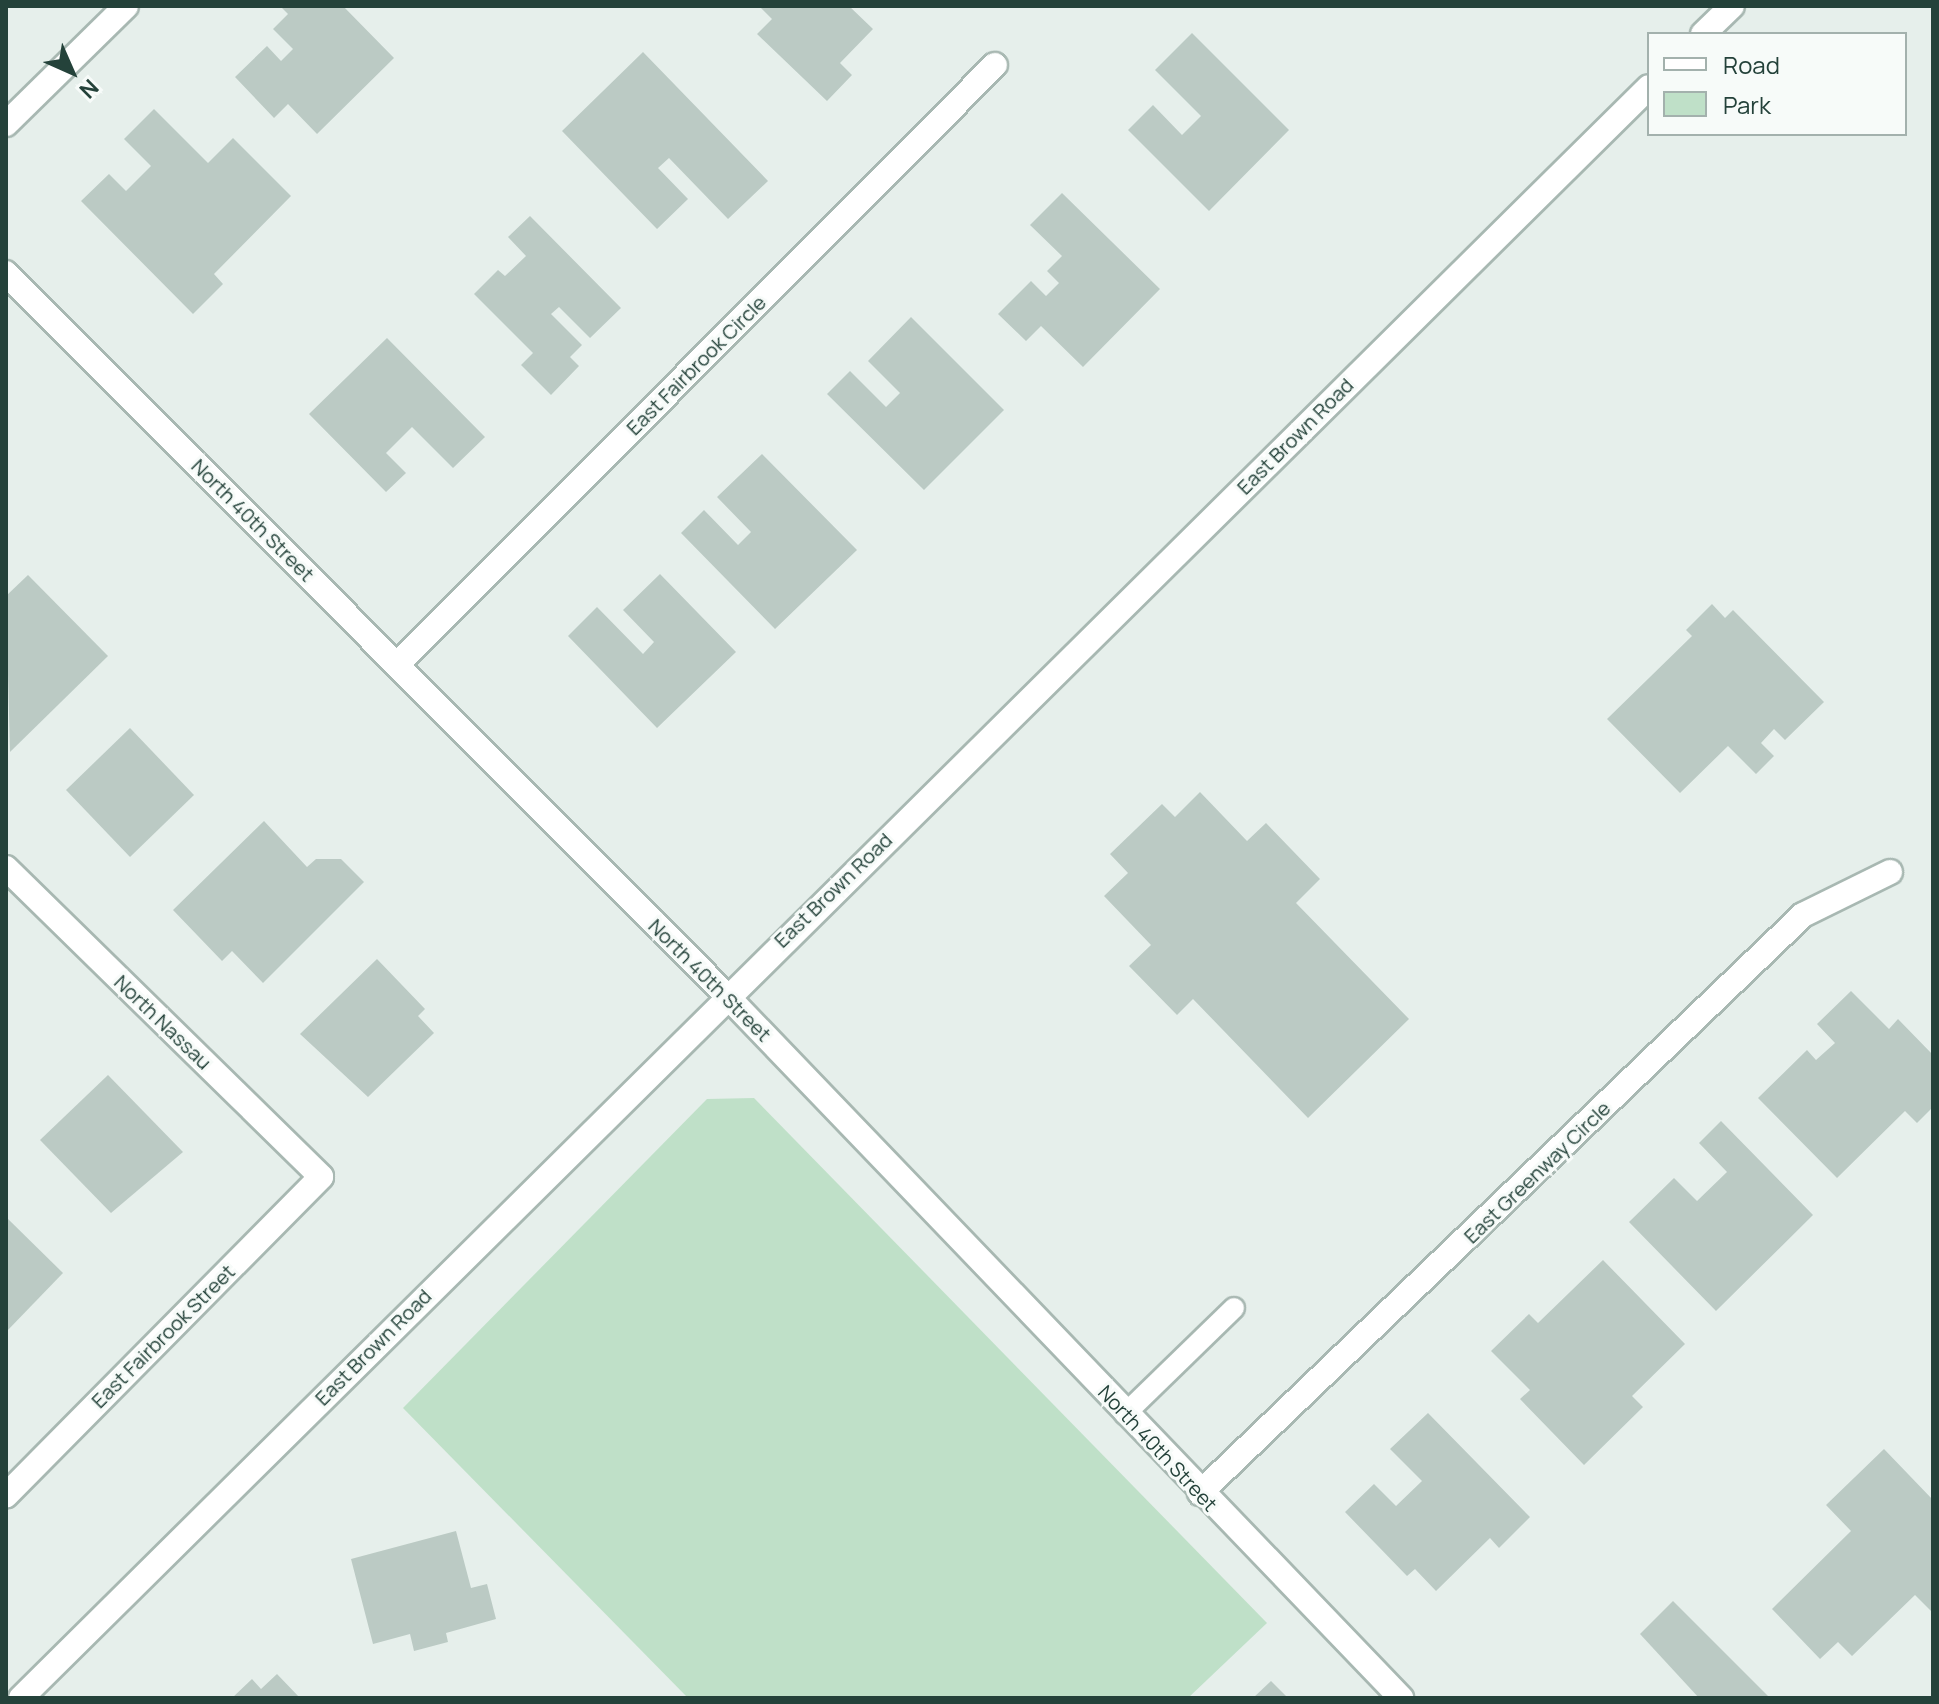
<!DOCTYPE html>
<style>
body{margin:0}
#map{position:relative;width:1939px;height:1704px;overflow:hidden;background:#e6efeb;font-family:Manrope,sans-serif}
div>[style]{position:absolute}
.green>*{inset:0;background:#bfe0c8}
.building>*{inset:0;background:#bbcac4}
.roads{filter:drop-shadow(2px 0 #a8b8b2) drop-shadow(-2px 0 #a8b8b2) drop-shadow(0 2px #a8b8b2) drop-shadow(0 -2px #a8b8b2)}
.service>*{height:20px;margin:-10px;padding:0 10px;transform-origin:10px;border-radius:10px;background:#fff}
.minor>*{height:24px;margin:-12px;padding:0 12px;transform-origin:12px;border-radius:12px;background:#fff}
.tertiary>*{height:24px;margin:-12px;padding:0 12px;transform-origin:12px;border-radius:12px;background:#fff}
.secondary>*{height:24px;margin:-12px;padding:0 12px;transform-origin:12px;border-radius:12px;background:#fff}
span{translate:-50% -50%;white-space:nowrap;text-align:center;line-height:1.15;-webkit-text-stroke:6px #f7fbf9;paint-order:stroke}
.street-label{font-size:20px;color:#24423a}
.frame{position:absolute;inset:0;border:8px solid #24423a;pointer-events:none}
.legend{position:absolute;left:1647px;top:32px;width:260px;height:104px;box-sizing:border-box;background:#f7fbf9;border:2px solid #a3b1ad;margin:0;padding:10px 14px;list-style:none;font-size:24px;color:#24423a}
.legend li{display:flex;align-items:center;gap:16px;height:40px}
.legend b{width:40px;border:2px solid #a3b1ad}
.north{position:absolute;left:32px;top:32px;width:80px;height:80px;-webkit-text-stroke:6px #f7fbf9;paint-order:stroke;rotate:135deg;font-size:22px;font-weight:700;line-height:32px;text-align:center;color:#24423a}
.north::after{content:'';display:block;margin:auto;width:28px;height:36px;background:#24423a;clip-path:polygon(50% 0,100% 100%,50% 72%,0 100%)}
</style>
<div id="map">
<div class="green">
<i style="clip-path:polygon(754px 1098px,1267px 1623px,1188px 1698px,688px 1698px,403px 1408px,707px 1099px)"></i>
</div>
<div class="building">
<i style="clip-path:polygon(280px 6px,343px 6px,394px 58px,317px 134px,288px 104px,274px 118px,235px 77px,267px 46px,281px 61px,293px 49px,273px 29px,288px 14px)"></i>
<i style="clip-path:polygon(759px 6px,849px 6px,873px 29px,840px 63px,852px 75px,827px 101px,757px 34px,772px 19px)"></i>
<i style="clip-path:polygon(1192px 33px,1289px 130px,1209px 211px,1128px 130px,1153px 105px,1182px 135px,1201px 116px,1155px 70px)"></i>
<i style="clip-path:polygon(643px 52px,768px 181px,728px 219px,669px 158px,658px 168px,688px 199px,657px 229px,562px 131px)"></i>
<i style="clip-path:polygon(154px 109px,208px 163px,233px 138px,291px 196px,214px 274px,223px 284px,193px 314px,81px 201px,109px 174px,126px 191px,151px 166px,124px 139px)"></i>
<i style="clip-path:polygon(1062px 193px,1160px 289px,1083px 367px,1041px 326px,1026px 341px,998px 314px,1031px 281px,1046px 296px,1059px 283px,1047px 271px,1062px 256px,1030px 225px)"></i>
<i style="clip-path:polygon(530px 216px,621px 308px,590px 338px,559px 307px,551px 314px,582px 345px,570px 357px,579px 366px,551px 395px,521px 365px,533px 353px,474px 294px,498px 270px,505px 276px,526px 256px,508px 237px)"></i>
<i style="clip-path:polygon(911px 317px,1004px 410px,924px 490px,827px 394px,850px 371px,886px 407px,900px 393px,868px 361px)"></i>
<i style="clip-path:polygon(387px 338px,485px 437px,453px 468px,412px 427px,386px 453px,406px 473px,386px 492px,309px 414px)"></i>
<i style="clip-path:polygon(762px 454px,857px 550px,775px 629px,681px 533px,704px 510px,738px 545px,751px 532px,717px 497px)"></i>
<i style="clip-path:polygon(660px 574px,736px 652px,657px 728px,568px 636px,597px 607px,643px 654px,654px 642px,623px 610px)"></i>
<i style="clip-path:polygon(28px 575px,108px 656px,10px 752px,6px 596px)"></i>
<i style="clip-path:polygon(1712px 604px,1725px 618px,1733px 610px,1824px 702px,1785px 740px,1774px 729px,1761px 743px,1774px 756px,1756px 774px,1728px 746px,1680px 793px,1607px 719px,1692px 636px,1686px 630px)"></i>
<i style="clip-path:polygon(130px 728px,194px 795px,130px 857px,66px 790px)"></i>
<i style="clip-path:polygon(1200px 792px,1247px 841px,1266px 823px,1320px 879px,1296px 903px,1409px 1019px,1308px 1118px,1193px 999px,1177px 1015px,1129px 966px,1151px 945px,1104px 896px,1128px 873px,1110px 854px,1162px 804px,1175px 817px)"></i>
<i style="clip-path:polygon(264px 821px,307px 867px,316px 859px,341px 859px,364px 882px,263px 983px,232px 951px,222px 961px,173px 910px)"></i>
<i style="clip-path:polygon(377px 959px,425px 1009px,418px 1016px,434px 1033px,368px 1097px,300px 1034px)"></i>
<i style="clip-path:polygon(1851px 991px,1889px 1029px,1898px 1019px,1933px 1055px,1933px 1107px,1917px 1123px,1905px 1111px,1837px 1178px,1758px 1098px,1807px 1050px,1816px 1060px,1835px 1043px,1817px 1024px)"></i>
<i style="clip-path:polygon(108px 1075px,183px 1152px,111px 1213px,40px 1140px)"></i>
<i style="clip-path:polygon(1721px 1121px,1813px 1215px,1716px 1311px,1629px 1222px,1674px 1178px,1697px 1201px,1727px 1172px,1699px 1143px)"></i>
<i style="clip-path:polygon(6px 1217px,63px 1273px,6px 1332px)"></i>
<i style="clip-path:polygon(1603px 1260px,1685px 1344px,1632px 1396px,1643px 1407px,1584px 1465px,1520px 1399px,1530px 1390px,1491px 1351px,1529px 1314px,1538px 1323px)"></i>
<i style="clip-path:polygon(1428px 1413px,1530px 1517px,1499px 1548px,1490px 1538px,1436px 1591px,1415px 1569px,1407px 1576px,1345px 1512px,1374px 1484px,1396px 1506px,1422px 1481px,1390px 1449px)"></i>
<i style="clip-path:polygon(1884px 1449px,1933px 1500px,1933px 1613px,1915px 1595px,1852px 1656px,1838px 1642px,1820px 1659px,1772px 1609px,1851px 1531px,1826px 1505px)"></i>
<i style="clip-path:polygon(456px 1531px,471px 1588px,487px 1584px,496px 1619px,446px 1633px,448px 1642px,414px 1651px,410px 1634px,373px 1644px,351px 1559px)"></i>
<i style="clip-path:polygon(1673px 1601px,1770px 1698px,1699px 1698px,1640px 1634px)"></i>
<i style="clip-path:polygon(277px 1674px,300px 1698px,232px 1698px,252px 1679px,261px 1689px)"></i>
<i style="clip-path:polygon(1271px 1681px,1288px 1698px,1253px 1698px)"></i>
</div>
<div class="roads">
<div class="service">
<i style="left:1125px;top:1414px;width:152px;rotate:-44.2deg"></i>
</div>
<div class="minor">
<i style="left:6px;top:124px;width:168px;rotate:-44.5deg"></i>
<i style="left:397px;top:665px;width:847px;rotate:-45.1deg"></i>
<i style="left:6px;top:868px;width:441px;rotate:44.4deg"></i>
<i style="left:321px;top:1177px;width:448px;rotate:134.7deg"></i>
<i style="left:1200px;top:1493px;width:835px;rotate:-43.79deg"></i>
<i style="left:1803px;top:915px;width:97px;rotate:-26.3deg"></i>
</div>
<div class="tertiary">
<i style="left:6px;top:273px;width:1020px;rotate:45.08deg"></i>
<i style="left:726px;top:995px;width:975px;rotate:46.16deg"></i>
</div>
<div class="secondary">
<i style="left:1703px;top:34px;width:40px;rotate:-44deg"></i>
<i style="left:21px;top:1698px;width:2290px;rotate:-44.7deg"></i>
</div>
</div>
<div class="street-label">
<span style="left:696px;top:365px;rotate:-45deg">East Fairbrook Circle</span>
<span style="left:1295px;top:436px;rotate:-45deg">East Brown Road</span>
<span style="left:253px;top:520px;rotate:45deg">North 40th Street</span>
<span style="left:833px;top:890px;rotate:-44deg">East Brown Road</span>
<span style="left:710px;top:980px;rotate:45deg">North 40th Street</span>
<span style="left:163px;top:1022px;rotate:44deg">North Nassau</span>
<span style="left:1537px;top:1172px;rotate:-44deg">East Greenway Circle</span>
<span style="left:163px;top:1336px;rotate:-45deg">East Fairbrook Street</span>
<span style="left:373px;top:1347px;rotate:-45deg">East Brown Road</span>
<span style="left:1158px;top:1448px;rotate:47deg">North 40th Street</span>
</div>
<div class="frame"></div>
<ul class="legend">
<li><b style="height:10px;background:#fff"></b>Road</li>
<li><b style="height:22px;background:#bfe0c8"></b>Park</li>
</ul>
<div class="north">N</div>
</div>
